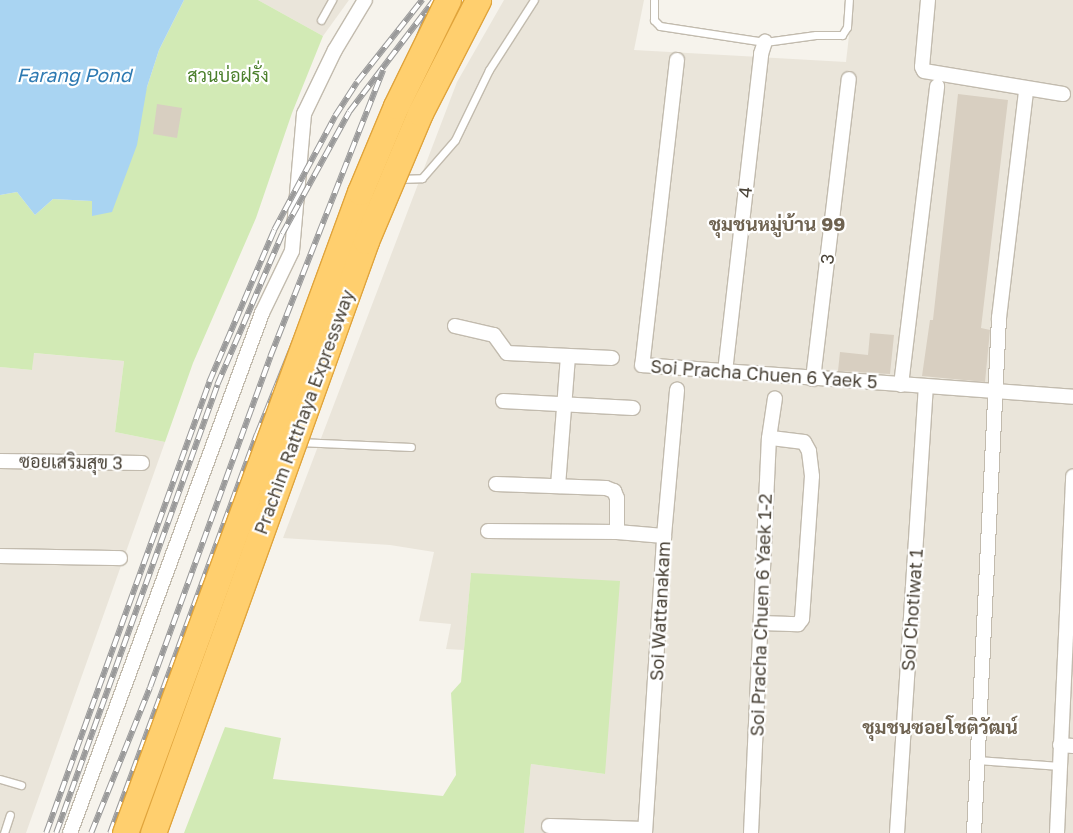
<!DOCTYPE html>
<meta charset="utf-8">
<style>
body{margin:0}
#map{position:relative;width:1073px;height:833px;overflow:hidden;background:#f6f3ec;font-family:"Golos Text",Sarabun,sans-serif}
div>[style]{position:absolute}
.residential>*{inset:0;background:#eae5da}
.green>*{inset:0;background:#d2eab5}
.water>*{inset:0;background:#a9d4f2}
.building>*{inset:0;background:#d8cfc1}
.roads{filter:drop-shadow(1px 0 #c2bbae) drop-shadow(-1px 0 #c2bbae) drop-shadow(0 1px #c2bbae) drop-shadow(0 -1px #c2bbae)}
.lane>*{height:7px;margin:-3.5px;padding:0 3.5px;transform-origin:3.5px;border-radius:3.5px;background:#fff}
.street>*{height:14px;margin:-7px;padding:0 7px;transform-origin:7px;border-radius:7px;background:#fff}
.rail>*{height:5.5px;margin-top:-2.75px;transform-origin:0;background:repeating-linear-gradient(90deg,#fff 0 11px,#9a9a9a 0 22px);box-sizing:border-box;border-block:1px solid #9a9a9a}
.bridges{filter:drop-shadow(1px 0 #e0a43c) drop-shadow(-1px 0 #e0a43c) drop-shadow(0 1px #e0a43c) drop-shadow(0 -1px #e0a43c)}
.highway-bridge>*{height:25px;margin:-12.5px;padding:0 12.5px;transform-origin:12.5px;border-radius:12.5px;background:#ffcf6e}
span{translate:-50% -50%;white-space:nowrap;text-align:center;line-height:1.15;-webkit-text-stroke:4.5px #fff;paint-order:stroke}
.park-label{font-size:18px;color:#4a7f2a}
.street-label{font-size:18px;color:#4b4439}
.water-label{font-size:19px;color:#2e7ab2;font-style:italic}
.neighbourhood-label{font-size:19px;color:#6e6250;font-weight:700}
</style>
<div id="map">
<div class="residential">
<i style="clip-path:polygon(258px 0,349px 0,323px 36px)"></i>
<i style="clip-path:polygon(504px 0,644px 0,634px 50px,846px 62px,853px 0,1073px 0,1073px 833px,524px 833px,531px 764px,605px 774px,471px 573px,464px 650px,446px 649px,451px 624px,419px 621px,434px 552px,390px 545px,283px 538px,457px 82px)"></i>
<i style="clip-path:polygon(33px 353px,124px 361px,115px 432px,165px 442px,26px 833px,0 833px,0 367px,32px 370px)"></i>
</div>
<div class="green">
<i style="clip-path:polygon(184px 0,258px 0,323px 36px,292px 113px,256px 218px,193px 363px,165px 442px,115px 432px,124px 361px,34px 353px,32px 370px,0 367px,0 195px,17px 192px,35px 215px,53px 199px,92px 201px,92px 215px,147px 87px,159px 50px)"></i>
<i style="clip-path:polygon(471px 573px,620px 581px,605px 774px,531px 764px,524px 833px,184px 833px,225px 727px,281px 738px,273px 779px,443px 796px,456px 775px,451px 693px,461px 682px)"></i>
</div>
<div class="water">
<i style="clip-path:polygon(0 0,184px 0,159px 50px,147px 87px,137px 145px,112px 212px,92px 216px,92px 201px,53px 199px,35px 215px,17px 192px,0 195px)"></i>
</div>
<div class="building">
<i style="clip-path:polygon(958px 94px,1008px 100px,981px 328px,990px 330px,985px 382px,922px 376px,930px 320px,933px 320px)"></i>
<i style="clip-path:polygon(157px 104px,182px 108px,177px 138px,153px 134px)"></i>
<i style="clip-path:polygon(870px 333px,894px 335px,890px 374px,838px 371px,840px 352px,868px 355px)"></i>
</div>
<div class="roads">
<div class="lane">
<i style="left:654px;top:0;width:20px;rotate:90deg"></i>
<i style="left:654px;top:20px;width:8px;rotate:45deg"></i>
<i style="left:660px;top:26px;width:106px;rotate:8.7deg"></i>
<i style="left:765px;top:42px;width:51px;rotate:-7.8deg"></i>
<i style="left:816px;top:35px;width:26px"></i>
<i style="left:842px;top:35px;width:9px;rotate:-58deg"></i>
<i style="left:847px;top:27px;width:27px;rotate:-86deg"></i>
<i style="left:321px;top:20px;width:23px;rotate:-61deg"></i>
<i style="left:398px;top:179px;width:24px;rotate:-2deg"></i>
<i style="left:422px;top:178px;width:50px;rotate:-49deg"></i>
<i style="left:455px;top:140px;width:78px;rotate:-64.1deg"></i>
<i style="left:489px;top:70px;width:83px;rotate:-57.3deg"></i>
<i style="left:298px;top:442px;width:113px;rotate:2.5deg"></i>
<i style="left:977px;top:760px;width:83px;rotate:4.1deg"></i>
<i style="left:0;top:779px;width:22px;rotate:16deg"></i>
<i style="left:4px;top:833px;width:19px;rotate:-72deg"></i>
</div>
<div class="street">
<i style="left:928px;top:0;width:67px;rotate:95.1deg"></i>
<i style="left:922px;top:67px;width:4px;rotate:63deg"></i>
<i style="left:924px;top:71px;width:141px;rotate:9.4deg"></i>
<i style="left:677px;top:60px;width:307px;rotate:96.5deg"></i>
<i style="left:642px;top:365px;width:432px;rotate:4.2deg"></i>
<i style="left:455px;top:326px;width:40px;rotate:13deg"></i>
<i style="left:494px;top:335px;width:22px;rotate:54deg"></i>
<i style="left:507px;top:353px;width:105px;rotate:2.7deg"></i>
<i style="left:725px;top:372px;width:320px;rotate:-83.5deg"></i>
<i style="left:761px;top:54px;width:13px;rotate:-72deg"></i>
<i style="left:813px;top:379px;width:302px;rotate:-83.2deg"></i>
<i style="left:901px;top:385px;width:301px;rotate:-83.1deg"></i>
<i style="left:503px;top:401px;width:130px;rotate:3.1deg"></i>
<i style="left:0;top:461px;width:142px;rotate:0.8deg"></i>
<i style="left:496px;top:484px;width:110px;rotate:2.1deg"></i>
<i style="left:606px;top:488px;width:9px;rotate:21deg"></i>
<i style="left:614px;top:491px;width:8px;rotate:67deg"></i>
<i style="left:617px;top:498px;width:34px;rotate:90deg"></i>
<i style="left:617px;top:532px;width:47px;rotate:4.9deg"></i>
<i style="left:558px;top:486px;width:130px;rotate:-85.6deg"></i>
<i style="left:488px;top:531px;width:129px;rotate:0.4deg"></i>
<i style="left:0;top:556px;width:120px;rotate:1deg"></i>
<i style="left:761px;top:623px;width:37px;rotate:2deg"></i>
<i style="left:798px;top:624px;width:6px;rotate:-51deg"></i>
<i style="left:802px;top:619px;width:143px;rotate:-86deg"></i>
<i style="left:812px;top:476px;width:25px;rotate:-97deg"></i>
<i style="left:809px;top:451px;width:10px;rotate:-119deg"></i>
<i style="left:804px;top:442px;width:35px;rotate:-173deg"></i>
<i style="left:1060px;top:745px;width:13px;rotate:4deg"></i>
<i style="left:549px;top:826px;width:96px;rotate:1.8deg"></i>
<i style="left:70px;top:833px;width:554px;rotate:-69.73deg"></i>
<i style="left:262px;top:313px;width:69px;rotate:-64.2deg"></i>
<i style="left:292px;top:251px;width:138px;rotate:-85deg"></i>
<i style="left:304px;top:114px;width:71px;rotate:-64.2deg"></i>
<i style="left:335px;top:50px;width:58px;rotate:-59deg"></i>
<i style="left:645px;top:833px;width:298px;rotate:-86.3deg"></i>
<i style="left:664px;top:536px;width:147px;rotate:-84.9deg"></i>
<i style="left:751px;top:833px;width:395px;rotate:-87.4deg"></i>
<i style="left:769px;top:438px;width:40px;rotate:-81.5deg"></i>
<i style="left:897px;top:833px;width:447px;rotate:-86.3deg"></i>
<i style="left:974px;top:833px;width:516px;rotate:-87.22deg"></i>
<i style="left:999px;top:318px;width:230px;rotate:-83.2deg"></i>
<i style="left:1057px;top:833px;width:357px;rotate:-87.4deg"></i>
</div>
</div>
<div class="rail">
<i style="left:46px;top:833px;width:480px;rotate:-70.1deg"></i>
<i style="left:209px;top:382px;width:165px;rotate:-66.8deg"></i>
<i style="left:274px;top:230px;width:129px;rotate:-61.8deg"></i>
<i style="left:335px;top:116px;width:40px;rotate:-57.1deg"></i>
<i style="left:357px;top:82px;width:105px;rotate:-51.6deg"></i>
<i style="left:56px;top:833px;width:476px;rotate:-70.2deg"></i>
<i style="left:217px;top:385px;width:164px;rotate:-66.7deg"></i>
<i style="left:282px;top:234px;width:139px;rotate:-61.2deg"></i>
<i style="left:349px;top:112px;width:141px;rotate:-52.8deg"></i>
<i style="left:91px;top:833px;width:157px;rotate:-68deg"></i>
<i style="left:150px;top:687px;width:351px;rotate:-70deg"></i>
<i style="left:270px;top:357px;width:308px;rotate:-68.5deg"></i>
<i style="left:110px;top:833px;width:425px;rotate:-69.8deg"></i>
<i style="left:257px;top:434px;width:118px;rotate:-68deg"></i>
<i style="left:301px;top:325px;width:159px;rotate:-65.9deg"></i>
<i style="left:366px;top:180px;width:177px;rotate:-69.8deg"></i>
</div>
<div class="bridges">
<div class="highway-bridge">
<i style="left:125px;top:833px;width:683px;rotate:-69.87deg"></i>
<i style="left:360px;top:192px;width:93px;rotate:-67.3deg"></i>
<i style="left:396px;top:106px;width:118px;rotate:-63.9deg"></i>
<i style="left:153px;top:833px;width:629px;rotate:-70.21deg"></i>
<i style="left:366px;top:241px;width:139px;rotate:-67.1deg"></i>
<i style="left:420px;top:113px;width:127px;rotate:-62.8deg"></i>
</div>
</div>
<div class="park-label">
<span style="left:228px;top:75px">สวนบ่อฝรั่ง</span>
</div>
<div class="street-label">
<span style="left:745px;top:192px;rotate:-84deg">4</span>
<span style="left:827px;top:259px;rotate:-83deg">3</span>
<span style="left:764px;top:374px;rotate:4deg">Soi Pracha Chuen 6 Yaek 5</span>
<span style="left:304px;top:412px;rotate:-70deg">Prachim Ratthaya Expressway</span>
<span style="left:71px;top:462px;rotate:1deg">ซอยเสริมสุข 3</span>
<span style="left:912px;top:610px;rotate:-86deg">Soi Chotiwat 1</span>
<span style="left:660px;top:611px;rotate:-87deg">Soi Wattanakam</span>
<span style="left:761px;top:615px;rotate:-88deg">Soi Pracha Chuen 6 Yaek 1-2</span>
</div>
<div class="water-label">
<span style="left:74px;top:75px">Farang Pond</span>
</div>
<div class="neighbourhood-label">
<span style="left:777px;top:224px">ชุมชนหมู่บ้าน 99</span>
<span style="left:940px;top:727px">ชุมชนซอยโชติวัฒน์</span>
</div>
</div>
